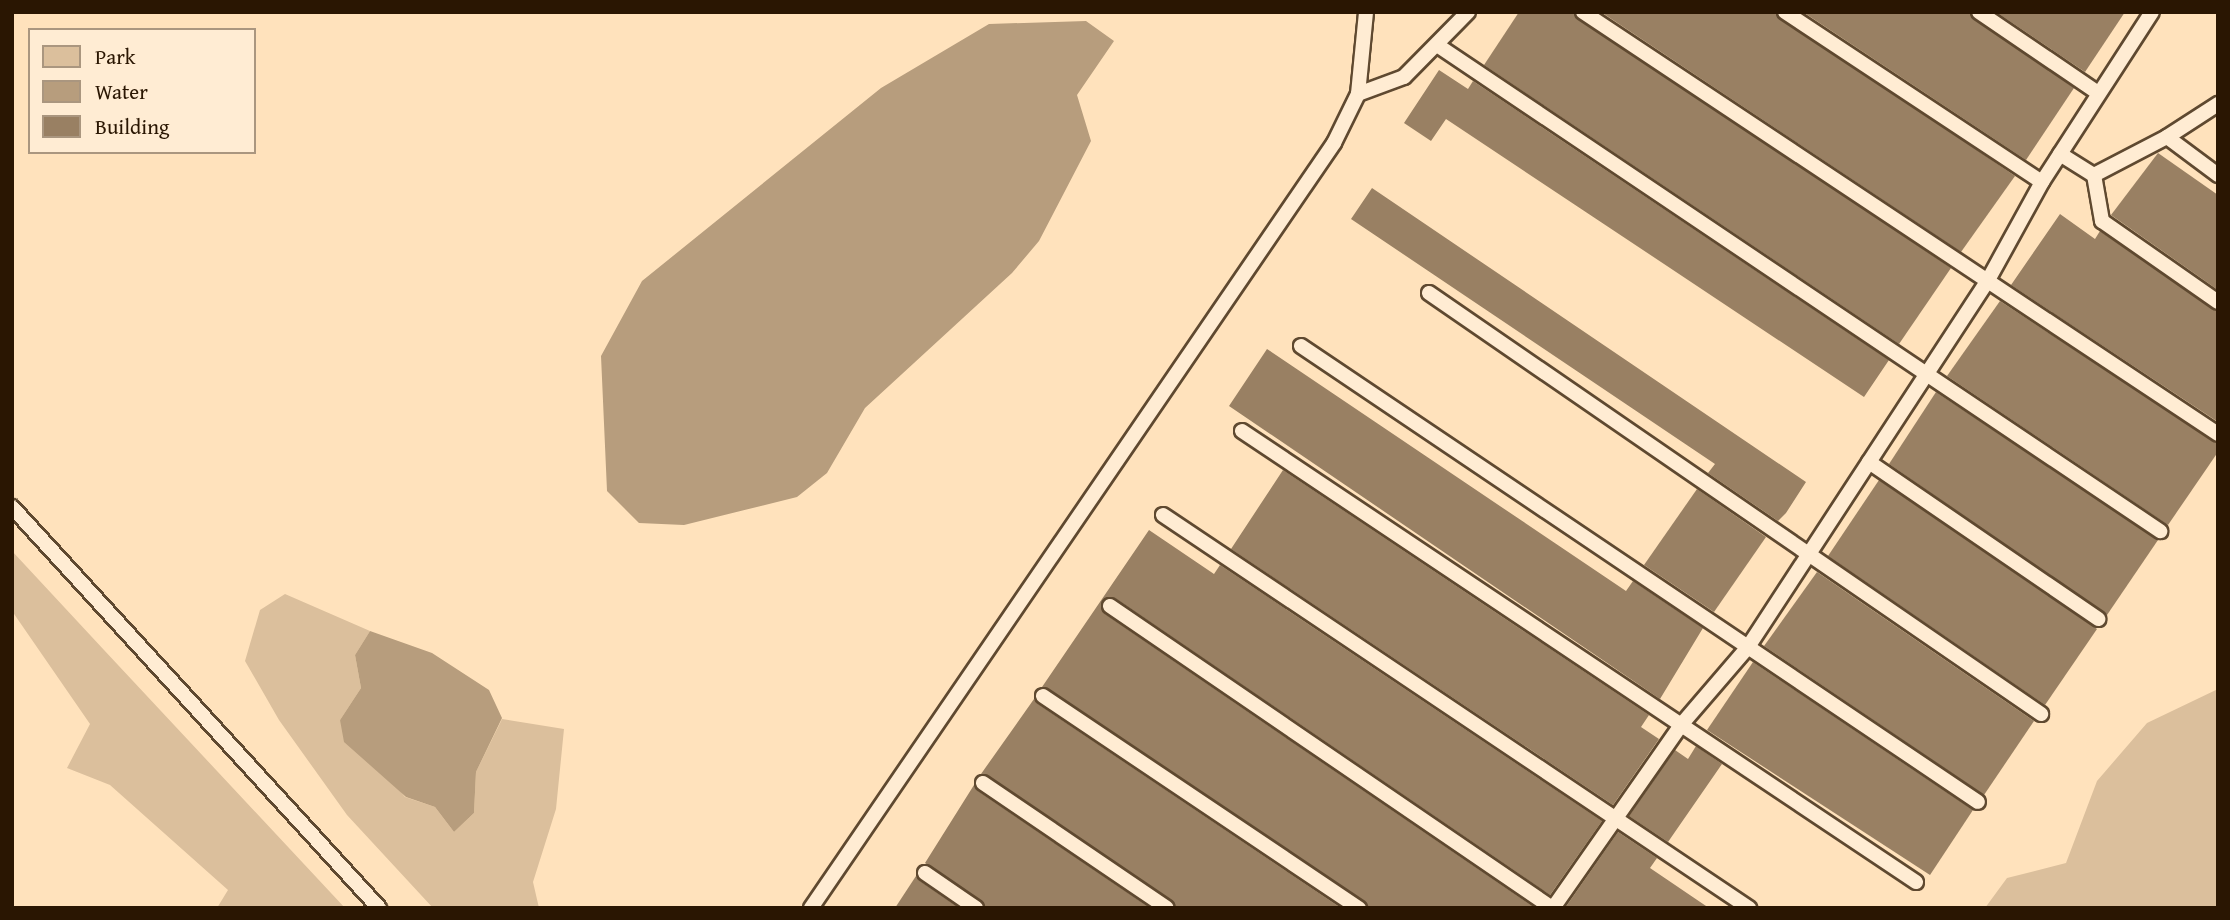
<!DOCTYPE html>
<style>
body{margin:0}
#map{position:relative;width:2230px;height:920px;overflow:hidden;background:#ffe2bc;font-family:"Gentium Book Plus",serif}
div>[style]{position:absolute}
.green>*{inset:0;background:#dbbf9c}
.water>*{inset:0;background:#b79d7d}
.building>*{inset:0;background:#998063}
.roads{filter:drop-shadow(2px 0 #5f4930) drop-shadow(-2px 0 #5f4930) drop-shadow(0 2px #5f4930) drop-shadow(0 -2px #5f4930)}
.lane>*{height:14px;margin:-7px;padding:0 7px;transform-origin:7px;border-radius:7px;background:#ffecd3}
span{translate:-50% -50%;white-space:nowrap;text-align:center;line-height:1.15;-webkit-text-stroke:5px #ffecd3;paint-order:stroke}
.frame{position:absolute;inset:0;border:14px solid #2a1602;pointer-events:none}
.legend{position:absolute;left:28px;top:28px;width:228px;height:126px;box-sizing:border-box;background:#ffecd3;border:2px solid #aa967f;margin:0;padding:9px 12px;list-style:none;font-size:21px;color:#2a1602}
.legend li{display:flex;align-items:center;gap:14px;height:35px}
.legend b{width:35px;border:2px solid #aa967f}
</style>
<div id="map">
<div class="green">
<i style="clip-path:polygon(12px 551px,104px 650px,345px 908px,217px 908px,228px 890px,110px 785px,67px 768px,90px 724px,12px 611px)"></i>
<i style="clip-path:polygon(285px 594px,370px 631px,355px 655px,361px 688px,340px 720px,405px 797px,435px 807px,454px 832px,474px 813px,476px 772px,502px 719px,564px 729px,556px 809px,533px 882px,539px 908px,433px 908px,347px 815px,279px 720px,245px 661px,260px 610px)"></i>
<i style="clip-path:polygon(2218px 689px,2218px 908px,1985px 908px,2007px 878px,2066px 863px,2097px 781px,2147px 723px)"></i>
</div>
<div class="water">
<i style="clip-path:polygon(1086px 21px,1114px 41px,1077px 95px,1091px 141px,1039px 241px,1012px 273px,865px 408px,827px 473px,797px 497px,684px 525px,639px 523px,607px 491px,601px 356px,642px 281px,881px 88px,989px 24px)"></i>
<i style="clip-path:polygon(370px 631px,432px 653px,489px 690px,502px 718px,476px 772px,474px 813px,454px 832px,435px 807px,406px 797px,344px 742px,340px 720px,361px 688px,355px 655px)"></i>
</div>
<div class="building">
<i style="clip-path:polygon(1519px 12px,1573px 12px,1951px 268px,1899px 344px,1484px 65px)"></i>
<i style="clip-path:polygon(1601px 12px,1775px 12px,2015px 176px,1961px 252px)"></i>
<i style="clip-path:polygon(1803px 12px,1969px 12px,2074px 88px,2026px 160px)"></i>
<i style="clip-path:polygon(1996px 12px,2125px 12px,2085px 72px)"></i>
<i style="clip-path:polygon(1439px 70px,1468px 89px,1473px 81px,1889px 360px,1864px 397px,1446px 119px,1431px 141px,1404px 123px)"></i>
<i style="clip-path:polygon(2158px 153px,2218px 195px,2218px 290px,2111px 215px)"></i>
<i style="clip-path:polygon(1372px 188px,1806px 482px,1786px 513px,1778px 521px,1708px 473px,1715px 464px,1351px 219px)"></i>
<i style="clip-path:polygon(2060px 214px,2095px 239px,2100px 231px,2218px 312px,2218px 422px,2011px 285px)"></i>
<i style="clip-path:polygon(2000px 301px,2218px 444px,2218px 452px,2168px 525px,1947px 376px)"></i>
<i style="clip-path:polygon(1267px 349px,1626px 591px,1633px 581px,1703px 628px,1660px 699px,1229px 406px)"></i>
<i style="clip-path:polygon(1936px 392px,2158px 540px,2107px 615px,1889px 464px)"></i>
<i style="clip-path:polygon(1283px 470px,1649px 715px,1641px 727px,1659px 739px,1613px 805px,1231px 549px)"></i>
<i style="clip-path:polygon(1879px 480px,2097px 629px,2045px 705px,1828px 556px)"></i>
<i style="clip-path:polygon(1697px 489px,1766px 537px,1714px 612px,1644px 565px)"></i>
<i style="clip-path:polygon(1149px 530px,1214px 574px,1220px 565px,1602px 821px,1550px 895px,1115px 598px,1102px 601px,1105px 614px,1535px 908px,1369px 908px,1042px 687px)"></i>
<i style="clip-path:polygon(1817px 572px,2034px 721px,1984px 795px,1764px 646px)"></i>
<i style="clip-path:polygon(1753px 662px,1973px 810px,1930px 875px,1707px 730px)"></i>
<i style="clip-path:polygon(1034px 699px,1038px 704px,1341px 908px,1177px 908px,981px 774px)"></i>
<i style="clip-path:polygon(1696px 746px,1722px 764px,1668px 842px,1629px 816px,1675px 750px,1688px 759px)"></i>
<i style="clip-path:polygon(974px 785px,978px 791px,1150px 908px,985px 908px,925px 863px)"></i>
<i style="clip-path:polygon(1618px 832px,1657px 858px,1650px 868px,1709px 908px,1565px 908px)"></i>
<i style="clip-path:polygon(916px 876px,920px 881px,959px 908px,895px 908px)"></i>
</div>
<div class="roads">
<div class="lane">
<i style="left:1583px;top:12px;width:762px;rotate:33.61deg"></i>
<i style="left:1785px;top:12px;width:308px;rotate:33.5deg"></i>
<i style="left:1979px;top:12px;width:144px;rotate:34.2deg"></i>
<i style="left:1440px;top:47px;width:868px;rotate:33.91deg"></i>
<i style="left:1358px;top:94px;width:49px;rotate:-20.3deg"></i>
<i style="left:1404px;top:77px;width:91px;rotate:-45.4deg"></i>
<i style="left:2167px;top:137px;width:61px;rotate:-32.9deg"></i>
<i style="left:2060px;top:154px;width:40px;rotate:32deg"></i>
<i style="left:2094px;top:175px;width:47px;rotate:80.1deg"></i>
<i style="left:2102px;top:221px;width:141px;rotate:34.9deg"></i>
<i style="left:2094px;top:175px;width:82px;rotate:-27.5deg"></i>
<i style="left:2167px;top:137px;width:64px;rotate:36.7deg"></i>
<i style="left:1429px;top:293px;width:743px;rotate:34.52deg"></i>
<i style="left:1301px;top:346px;width:816px;rotate:33.96deg"></i>
<i style="left:1242px;top:431px;width:811px;rotate:33.79deg"></i>
<i style="left:1869px;top:462px;width:278px;rotate:34.4deg"></i>
<i style="left:12px;top:507px;width:544px;rotate:47.53deg"></i>
<i style="left:1163px;top:515px;width:706px;rotate:33.85deg"></i>
<i style="left:1110px;top:606px;width:535px;rotate:34.34deg"></i>
<i style="left:1043px;top:696px;width:381px;rotate:33.9deg"></i>
<i style="left:983px;top:783px;width:222px;rotate:34.2deg"></i>
<i style="left:925px;top:873px;width:62px;rotate:34.5deg"></i>
<i style="left:811px;top:908px;width:927px;rotate:-55.64deg"></i>
<i style="left:1334px;top:143px;width:55px;rotate:-63.9deg"></i>
<i style="left:1358px;top:94px;width:82px;rotate:-84.4deg"></i>
<i style="left:1553px;top:908px;width:223px;rotate:-55deg"></i>
<i style="left:1681px;top:725px;width:103px;rotate:-49.3deg"></i>
<i style="left:1748px;top:647px;width:436px;rotate:-56.8deg"></i>
<i style="left:1987px;top:282px;width:114px;rotate:-61.2deg"></i>
<i style="left:2042px;top:182px;width:202px;rotate:-57.1deg"></i>
</div>
</div>
<div class="frame"></div>
<ul class="legend">
<li><b style="height:19px;background:#dbbf9c"></b>Park</li>
<li><b style="height:19px;background:#b79d7d"></b>Water</li>
<li><b style="height:19px;background:#998063"></b>Building</li>
</ul>
</div>
